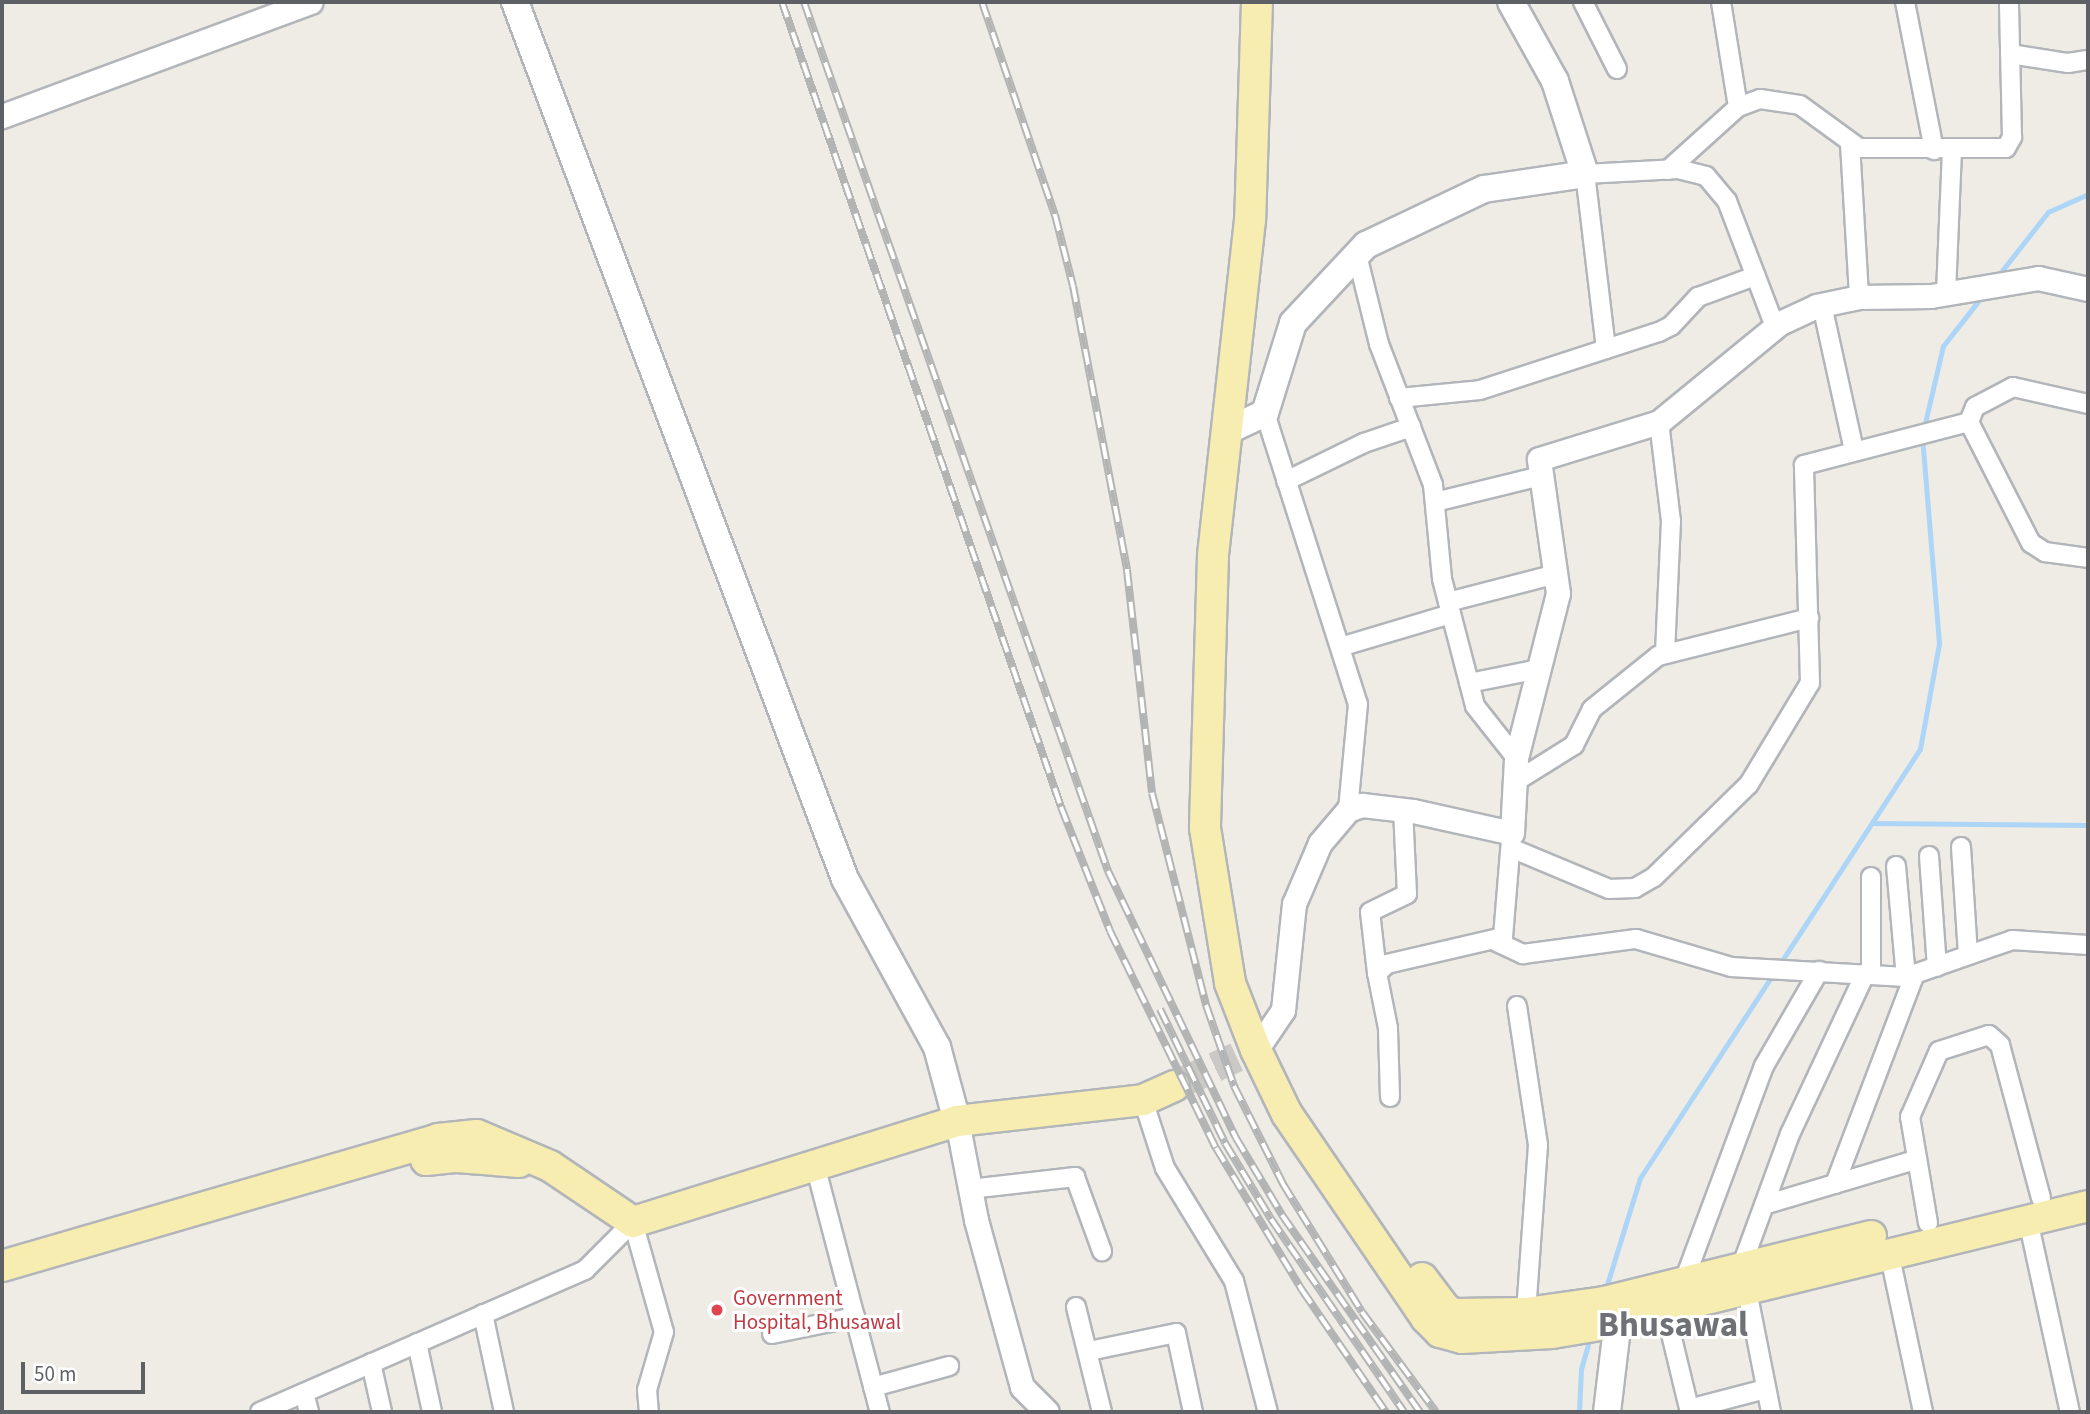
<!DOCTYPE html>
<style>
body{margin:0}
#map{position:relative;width:2090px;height:1414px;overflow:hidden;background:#eeece5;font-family:"Source Sans 3",sans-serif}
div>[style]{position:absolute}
.stream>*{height:5px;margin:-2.5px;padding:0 2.5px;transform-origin:2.5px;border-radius:2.5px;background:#acd5f7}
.primary-tunnel>*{height:30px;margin-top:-15px;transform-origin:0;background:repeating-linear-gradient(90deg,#cac9c5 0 30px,transparent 0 45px)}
.roads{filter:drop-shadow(2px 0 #b2b5b9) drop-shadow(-2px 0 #b2b5b9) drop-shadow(0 2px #b2b5b9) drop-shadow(0 -2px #b2b5b9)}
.minor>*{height:18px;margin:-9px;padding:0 9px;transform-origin:9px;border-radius:9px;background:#fff}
.tertiary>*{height:23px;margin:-11.5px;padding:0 11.5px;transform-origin:11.5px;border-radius:11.5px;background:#fff}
.secondary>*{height:26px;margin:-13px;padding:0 13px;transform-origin:13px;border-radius:13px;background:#fff}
.primary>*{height:30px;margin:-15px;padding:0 15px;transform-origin:15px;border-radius:15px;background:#f7edb0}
.rail>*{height:8px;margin-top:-4px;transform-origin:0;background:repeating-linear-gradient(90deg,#fff 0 16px,#b3b4b4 0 32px);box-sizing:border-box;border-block:2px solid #b3b4b4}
.dots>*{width:19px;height:19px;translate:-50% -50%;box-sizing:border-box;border:4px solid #fff;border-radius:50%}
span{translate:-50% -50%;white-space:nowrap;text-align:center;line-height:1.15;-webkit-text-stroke:6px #fff;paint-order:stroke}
.health-label{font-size:21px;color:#be3a42}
.left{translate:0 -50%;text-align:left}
.town-label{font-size:35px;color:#6e7276;font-weight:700}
.frame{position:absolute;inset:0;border:4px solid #5d6064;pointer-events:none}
.scale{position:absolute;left:21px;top:1362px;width:124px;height:32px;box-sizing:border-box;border:4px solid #5d6064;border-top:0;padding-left:9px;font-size:21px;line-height:24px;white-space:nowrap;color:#5d6064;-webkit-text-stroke:5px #fff;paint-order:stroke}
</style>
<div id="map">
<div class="stream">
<i style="left:1997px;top:277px;width:83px;rotate:-51.9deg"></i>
<i style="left:2048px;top:212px;width:44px;rotate:-24.2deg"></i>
<i style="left:1872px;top:823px;width:216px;rotate:0.5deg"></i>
<i style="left:1605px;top:1291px;width:118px;rotate:-72.8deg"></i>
<i style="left:1640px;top:1178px;width:512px;rotate:-56.87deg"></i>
<i style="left:1920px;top:749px;width:108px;rotate:-79.8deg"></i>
<i style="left:1939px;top:643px;width:208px;rotate:-94.7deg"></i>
<i style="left:1922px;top:436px;width:92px;rotate:-76.9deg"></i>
<i style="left:1943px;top:346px;width:65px;rotate:-51.9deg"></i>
<i style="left:1579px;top:1412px;width:43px;rotate:-87.3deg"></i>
<i style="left:1581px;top:1369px;width:33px;rotate:-74deg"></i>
</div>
<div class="primary-tunnel">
<i style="left:1174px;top:1086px;width:69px;rotate:-24.7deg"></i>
</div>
<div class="roads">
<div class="minor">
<i style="left:1583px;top:2px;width:75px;rotate:63.1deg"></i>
<i style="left:1721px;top:2px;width:106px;rotate:80.8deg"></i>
<i style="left:1905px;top:2px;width:151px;rotate:78.9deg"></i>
<i style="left:2010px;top:54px;width:59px;rotate:8.8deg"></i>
<i style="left:2068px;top:63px;width:20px;rotate:-9deg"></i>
<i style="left:1850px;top:144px;width:153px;rotate:86.6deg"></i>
<i style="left:1668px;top:170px;width:94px;rotate:-42deg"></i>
<i style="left:1738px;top:107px;width:23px;rotate:-20deg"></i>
<i style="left:1760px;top:99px;width:40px;rotate:8.5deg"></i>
<i style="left:1800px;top:105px;width:73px;rotate:36.1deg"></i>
<i style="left:1859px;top:148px;width:147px"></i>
<i style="left:2006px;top:148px;width:13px;rotate:-61deg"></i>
<i style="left:2012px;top:137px;width:135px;rotate:-91.3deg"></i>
<i style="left:1357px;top:255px;width:92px;rotate:76.1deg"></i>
<i style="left:1379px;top:344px;width:151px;rotate:69deg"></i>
<i style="left:1433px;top:485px;width:94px;rotate:84.5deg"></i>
<i style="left:1442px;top:579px;width:131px;rotate:75.4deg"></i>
<i style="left:1475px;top:706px;width:66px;rotate:51.7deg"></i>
<i style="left:1946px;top:293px;width:143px;rotate:-87.6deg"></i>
<i style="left:1822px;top:305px;width:148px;rotate:77.6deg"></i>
<i style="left:1606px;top:349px;width:176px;rotate:-96.8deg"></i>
<i style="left:1585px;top:174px;width:93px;rotate:-3.1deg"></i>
<i style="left:1678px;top:169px;width:29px;rotate:14deg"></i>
<i style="left:1706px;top:176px;width:33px;rotate:50deg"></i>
<i style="left:1727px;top:201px;width:135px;rotate:69.1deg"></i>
<i style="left:1399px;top:398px;width:81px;rotate:-5.6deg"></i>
<i style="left:1480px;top:390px;width:188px;rotate:-18deg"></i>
<i style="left:1659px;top:332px;width:13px;rotate:-27deg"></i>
<i style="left:1671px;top:326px;width:40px;rotate:-47deg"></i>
<i style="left:1698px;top:297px;width:61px;rotate:-20.2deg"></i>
<i style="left:2088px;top:404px;width:77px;rotate:-167.2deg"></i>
<i style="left:2013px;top:387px;width:43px;rotate:152.2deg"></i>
<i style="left:1975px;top:407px;width:16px;rotate:112deg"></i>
<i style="left:1969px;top:422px;width:136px;rotate:62.9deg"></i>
<i style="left:2031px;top:543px;width:17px;rotate:33deg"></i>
<i style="left:2045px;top:552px;width:43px;rotate:7.9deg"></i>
<i style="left:1265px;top:413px;width:305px;rotate:72.3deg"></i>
<i style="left:1358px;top:704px;width:106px;rotate:95.4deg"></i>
<i style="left:1659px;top:422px;width:100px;rotate:83.1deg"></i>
<i style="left:1671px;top:521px;width:132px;rotate:92.6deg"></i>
<i style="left:1286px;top:481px;width:87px;rotate:-26deg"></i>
<i style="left:1364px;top:443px;width:50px;rotate:-18.8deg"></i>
<i style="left:1435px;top:502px;width:109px;rotate:-13.8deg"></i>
<i style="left:1448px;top:602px;width:112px;rotate:-14.5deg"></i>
<i style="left:1340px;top:647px;width:116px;rotate:-16.6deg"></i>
<i style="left:1469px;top:683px;width:71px;rotate:-11.3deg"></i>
<i style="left:1515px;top:782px;width:70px;rotate:-32.1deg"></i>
<i style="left:1574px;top:745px;width:40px;rotate:-63.4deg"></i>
<i style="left:1592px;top:709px;width:85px;rotate:-38.8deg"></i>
<i style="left:1658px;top:656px;width:156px;rotate:-14.1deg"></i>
<i style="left:1961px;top:847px;width:108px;rotate:86.3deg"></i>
<i style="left:1511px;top:848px;width:106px;rotate:22.7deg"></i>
<i style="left:1609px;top:889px;width:26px;rotate:-2deg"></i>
<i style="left:1635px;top:888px;width:22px;rotate:-30deg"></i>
<i style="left:1654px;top:877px;width:133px;rotate:-44.4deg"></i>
<i style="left:1749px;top:784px;width:118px;rotate:-58.9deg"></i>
<i style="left:1810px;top:683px;width:218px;rotate:-91.6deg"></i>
<i style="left:1804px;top:465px;width:171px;rotate:-14.6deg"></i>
<i style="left:1929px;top:856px;width:111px;rotate:85.9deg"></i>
<i style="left:1896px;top:866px;width:111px;rotate:84.9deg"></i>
<i style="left:1497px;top:942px;width:29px;rotate:25deg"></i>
<i style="left:1523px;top:954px;width:114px;rotate:-7.6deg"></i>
<i style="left:1636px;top:939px;width:99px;rotate:16.4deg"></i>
<i style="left:1731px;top:967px;width:175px;rotate:3.3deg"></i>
<i style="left:1906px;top:977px;width:112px;rotate:-19.2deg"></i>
<i style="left:2012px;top:940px;width:76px;rotate:3.8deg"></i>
<i style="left:1377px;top:973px;width:61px;rotate:-96.5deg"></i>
<i style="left:1370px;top:912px;width:41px;rotate:-25.9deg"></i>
<i style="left:1407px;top:894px;width:85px;rotate:-92.7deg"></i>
<i style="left:1871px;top:975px;width:98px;rotate:-90deg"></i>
<i style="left:1517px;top:1006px;width:141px;rotate:81.4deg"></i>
<i style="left:1538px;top:1145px;width:168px;rotate:94.1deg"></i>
<i style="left:1390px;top:1097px;width:69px;rotate:-91.7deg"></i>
<i style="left:1388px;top:1028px;width:56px;rotate:-101.3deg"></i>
<i style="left:1377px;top:973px;width:13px;rotate:-42deg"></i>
<i style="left:1387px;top:964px;width:119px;rotate:-13.1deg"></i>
<i style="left:1503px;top:937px;width:97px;rotate:-85.3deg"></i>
<i style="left:1143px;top:1100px;width:71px;rotate:72.1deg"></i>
<i style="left:1165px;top:1168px;width:132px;rotate:58.6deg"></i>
<i style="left:1234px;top:1281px;width:135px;rotate:75.5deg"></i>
<i style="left:815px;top:1165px;width:255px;rotate:75.3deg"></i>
<i style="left:1835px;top:1184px;width:222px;rotate:-69.2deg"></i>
<i style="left:970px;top:1189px;width:106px;rotate:-6.5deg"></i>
<i style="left:1075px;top:1177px;width:79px;rotate:70deg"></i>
<i style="left:1764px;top:1205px;width:158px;rotate:-16.6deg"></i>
<i style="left:2028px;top:1220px;width:197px;rotate:77.7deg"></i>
<i style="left:1928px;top:1223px;width:108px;rotate:-99.6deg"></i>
<i style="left:1910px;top:1117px;width:72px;rotate:-66.3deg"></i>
<i style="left:1939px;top:1051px;width:52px;rotate:-17.7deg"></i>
<i style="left:1989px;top:1035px;width:15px;rotate:42deg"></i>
<i style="left:2000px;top:1045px;width:158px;rotate:75deg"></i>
<i style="left:1889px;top:1252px;width:164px;rotate:78deg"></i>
<i style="left:1684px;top:1281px;width:229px;rotate:-69.6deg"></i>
<i style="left:1764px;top:1066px;width:110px;rotate:-59.9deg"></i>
<i style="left:1076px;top:1307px;width:108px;rotate:76.1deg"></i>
<i style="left:1665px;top:1309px;width:106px;rotate:76.4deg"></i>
<i style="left:483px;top:1314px;width:100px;rotate:77.9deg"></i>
<i style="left:772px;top:1334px;width:85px;rotate:-11.6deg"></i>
<i style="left:417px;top:1343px;width:71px;rotate:77.7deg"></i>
<i style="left:1089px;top:1351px;width:89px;rotate:-11.7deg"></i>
<i style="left:1176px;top:1333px;width:81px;rotate:77.9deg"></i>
<i style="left:371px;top:1363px;width:50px;rotate:77.3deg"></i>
<i style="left:873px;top:1387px;width:79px;rotate:-15.4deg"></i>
<i style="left:304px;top:1393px;width:20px;rotate:75deg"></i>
<i style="left:1689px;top:1409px;width:79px;rotate:-14.7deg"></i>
<i style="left:260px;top:1412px;width:355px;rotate:-23.6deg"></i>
<i style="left:585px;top:1270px;width:68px;rotate:-45deg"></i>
<i style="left:633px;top:1222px;width:114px;rotate:74.3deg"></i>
<i style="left:664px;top:1332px;width:60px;rotate:106.3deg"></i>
<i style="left:647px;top:1390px;width:22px;rotate:85deg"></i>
<i style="left:1771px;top:1412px;width:150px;rotate:-101.2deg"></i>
<i style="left:1742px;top:1265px;width:140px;rotate:-69.9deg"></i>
<i style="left:1790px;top:1134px;width:177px;rotate:-64.9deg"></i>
</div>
<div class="tertiary">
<i style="left:2px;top:116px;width:329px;rotate:-20.3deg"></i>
<i style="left:1256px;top:1050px;width:48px;rotate:-56deg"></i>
<i style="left:1283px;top:1010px;width:107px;rotate:-84.1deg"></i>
<i style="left:1294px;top:904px;width:66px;rotate:-66.9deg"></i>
<i style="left:1320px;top:843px;width:43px;rotate:-49.7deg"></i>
<i style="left:1348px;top:810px;width:15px;rotate:-20deg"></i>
<i style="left:1362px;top:805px;width:51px;rotate:6.7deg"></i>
<i style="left:1413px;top:811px;width:101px;rotate:12.5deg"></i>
<i style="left:1512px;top:833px;width:75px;rotate:-86.9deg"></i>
<i style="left:1516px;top:758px;width:170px;rotate:-75.7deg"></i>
<i style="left:1558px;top:593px;width:135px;rotate:-98.1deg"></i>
<i style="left:1539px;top:459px;width:126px;rotate:-17.1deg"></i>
<i style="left:1659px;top:422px;width:156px;rotate:-39.3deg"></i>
<i style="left:1780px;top:323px;width:40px;rotate:-25deg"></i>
<i style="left:1816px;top:306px;width:44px;rotate:-11.8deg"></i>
<i style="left:1859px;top:297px;width:72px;rotate:-0.8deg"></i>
<i style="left:1931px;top:296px;width:109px;rotate:-9.5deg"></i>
<i style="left:2038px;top:278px;width:51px;rotate:12.4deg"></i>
<i style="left:957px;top:1121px;width:101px;rotate:79.1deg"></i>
<i style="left:976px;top:1220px;width:173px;rotate:74.6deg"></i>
<i style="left:1022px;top:1387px;width:35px;rotate:45deg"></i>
</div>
<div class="secondary">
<i style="left:515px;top:2px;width:937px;rotate:69.38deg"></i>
<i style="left:845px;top:879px;width:192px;rotate:61.3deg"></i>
<i style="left:937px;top:1047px;width:77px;rotate:74.9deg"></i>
<i style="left:1227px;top:431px;width:42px;rotate:-25.3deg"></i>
<i style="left:1265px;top:413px;width:94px;rotate:-72.7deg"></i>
<i style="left:1293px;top:323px;width:107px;rotate:-46.9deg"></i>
<i style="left:1366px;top:245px;width:131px;rotate:-25.4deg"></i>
<i style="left:1484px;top:189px;width:102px;rotate:-8.4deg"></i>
<i style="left:1585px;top:174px;width:98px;rotate:-107.9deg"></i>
<i style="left:1555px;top:81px;width:90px;rotate:-119.1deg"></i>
<i style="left:1607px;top:1412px;width:93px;rotate:-83.2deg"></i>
</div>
<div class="primary">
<i style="left:1257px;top:2px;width:218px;rotate:91.8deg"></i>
<i style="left:1250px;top:220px;width:338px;rotate:96.3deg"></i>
<i style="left:1213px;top:556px;width:272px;rotate:91.7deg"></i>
<i style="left:1205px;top:828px;width:157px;rotate:80.8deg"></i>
<i style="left:1230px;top:983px;width:72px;rotate:68.8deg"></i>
<i style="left:1256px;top:1050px;width:71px;rotate:64.2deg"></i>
<i style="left:1287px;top:1114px;width:247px;rotate:55.7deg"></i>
<i style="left:1426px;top:1318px;width:20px;rotate:45deg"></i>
<i style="left:1440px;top:1332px;width:23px;rotate:15deg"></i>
<i style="left:1462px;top:1338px;width:90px;rotate:-3.2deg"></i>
<i style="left:1552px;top:1333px;width:49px;rotate:-9.5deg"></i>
<i style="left:1600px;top:1325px;width:502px;rotate:-13.7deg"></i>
<i style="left:426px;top:1160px;width:31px;rotate:-6deg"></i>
<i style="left:457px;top:1157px;width:62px;rotate:4.6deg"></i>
<i style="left:2px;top:1266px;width:454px;rotate:-16.2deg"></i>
<i style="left:438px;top:1139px;width:39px;rotate:-6deg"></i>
<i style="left:477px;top:1135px;width:79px;rotate:23deg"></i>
<i style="left:550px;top:1166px;width:100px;rotate:34deg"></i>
<i style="left:633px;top:1222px;width:339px;rotate:-17.3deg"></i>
<i style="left:957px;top:1121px;width:187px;rotate:-6.4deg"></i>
<i style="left:1143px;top:1100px;width:34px;rotate:-24deg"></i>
<i style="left:1422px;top:1278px;width:39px;rotate:53deg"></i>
<i style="left:1445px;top:1309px;width:11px;rotate:27deg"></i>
<i style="left:1455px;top:1314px;width:71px;rotate:-0.8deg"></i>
<i style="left:1526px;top:1313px;width:79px;rotate:-8deg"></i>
<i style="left:1604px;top:1302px;width:275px;rotate:-13.9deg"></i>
</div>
</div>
<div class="rail">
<i style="left:782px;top:2px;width:852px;rotate:70.88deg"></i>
<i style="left:1061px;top:807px;width:133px;rotate:68.4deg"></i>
<i style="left:1110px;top:931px;width:242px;rotate:64deg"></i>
<i style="left:1216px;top:1148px;width:166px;rotate:58.8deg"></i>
<i style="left:1302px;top:1290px;width:148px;rotate:55.5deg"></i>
<i style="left:804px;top:2px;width:921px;rotate:70.72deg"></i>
<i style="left:1108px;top:871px;width:296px;rotate:64.4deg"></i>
<i style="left:1236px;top:1138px;width:90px;rotate:59.1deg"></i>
<i style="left:1282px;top:1215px;width:241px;rotate:55deg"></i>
<i style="left:982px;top:2px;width:225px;rotate:71.1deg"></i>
<i style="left:1055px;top:215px;width:73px;rotate:75.8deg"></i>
<i style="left:1073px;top:286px;width:289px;rotate:79.2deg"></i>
<i style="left:1127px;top:570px;width:224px;rotate:83.6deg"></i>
<i style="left:1152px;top:793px;width:219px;rotate:75.7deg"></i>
<i style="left:1206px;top:1005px;width:86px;rotate:70.9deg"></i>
<i style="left:1234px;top:1086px;width:110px;rotate:63.4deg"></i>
<i style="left:1283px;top:1184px;width:150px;rotate:58.3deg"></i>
<i style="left:1362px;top:1312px;width:124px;rotate:53.5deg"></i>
<i style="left:1160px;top:1009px;width:149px;rotate:64.1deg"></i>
<i style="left:1225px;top:1143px;width:89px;rotate:58.8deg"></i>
<i style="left:1271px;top:1219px;width:234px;rotate:55.4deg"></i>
</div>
<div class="dots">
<i style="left:717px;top:1310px;background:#e0444e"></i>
</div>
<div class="health-label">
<span class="left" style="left:733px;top:1310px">Government<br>Hospital, Bhusawal</span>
</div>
<div class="town-label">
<span style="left:1673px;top:1325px">Bhusawal</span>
</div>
<div class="frame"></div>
<div class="scale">50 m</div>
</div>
